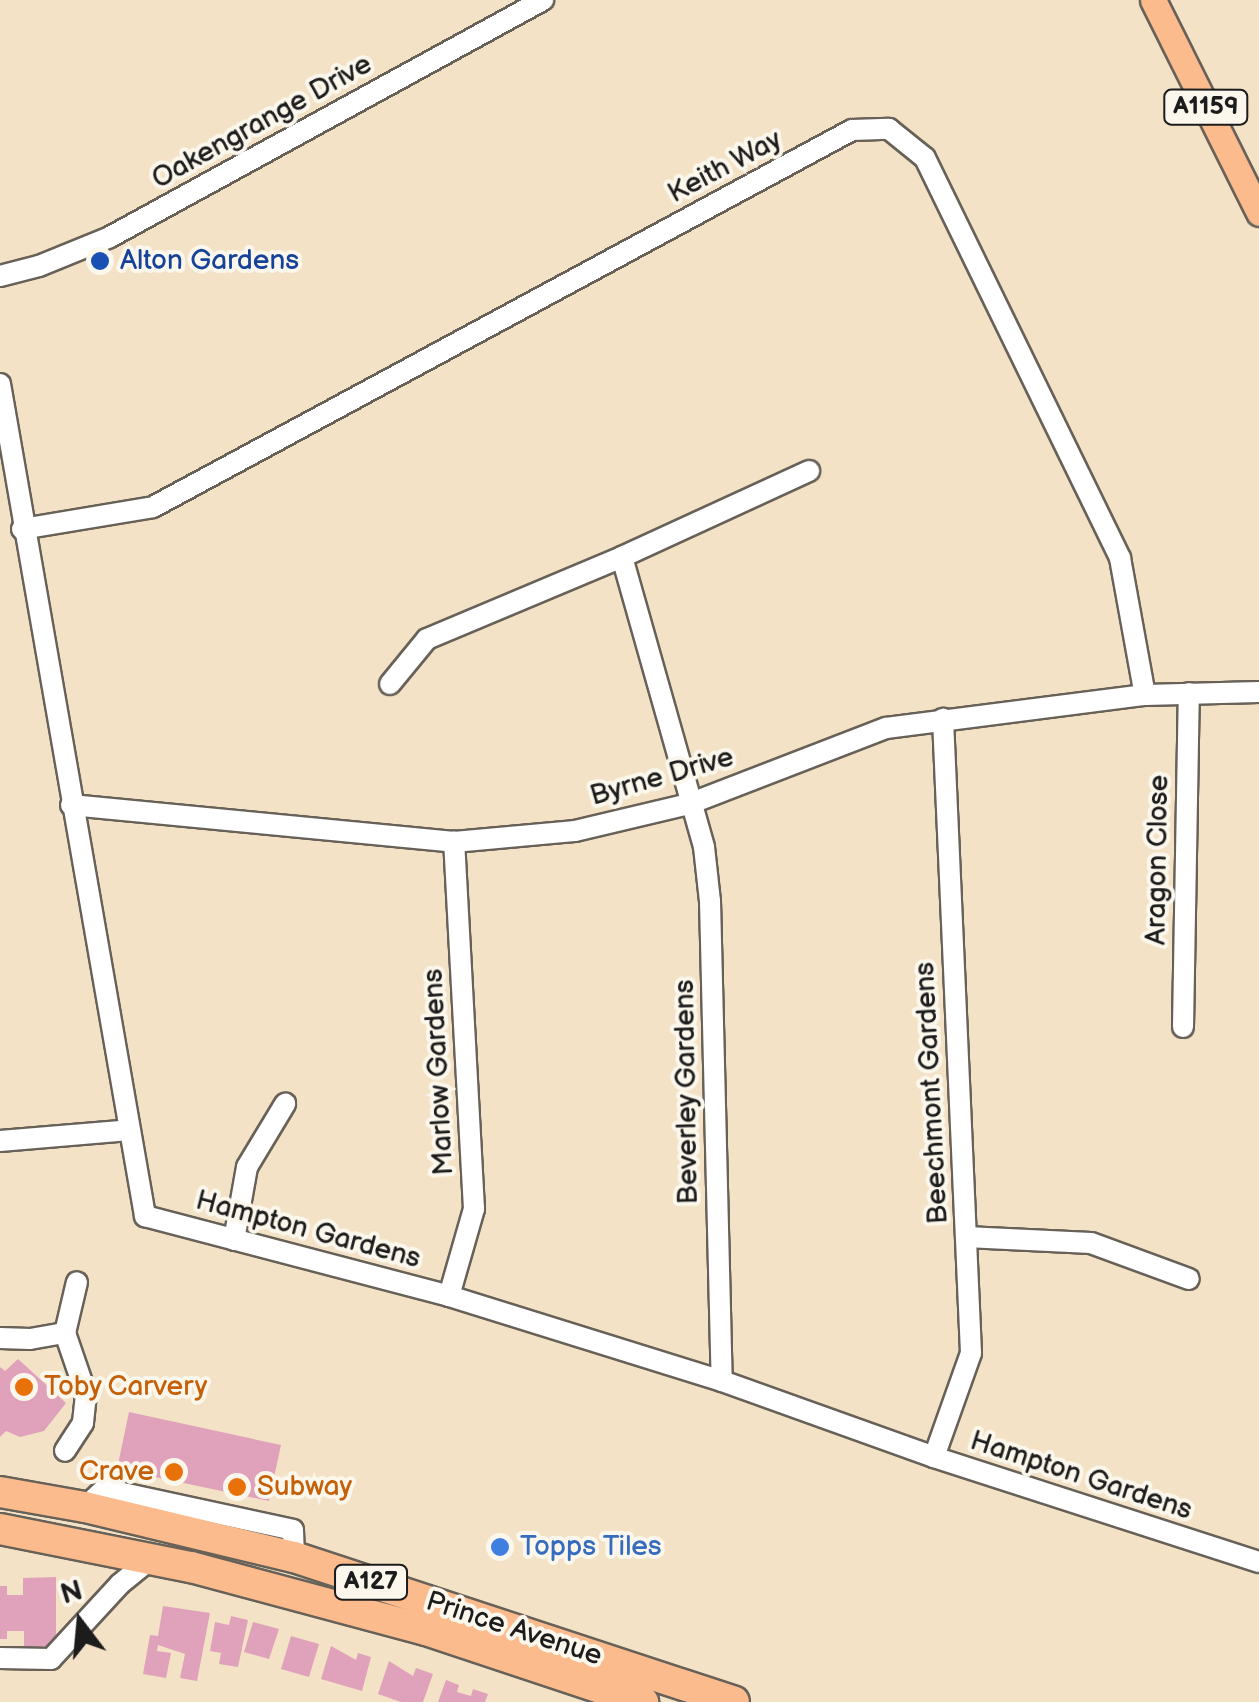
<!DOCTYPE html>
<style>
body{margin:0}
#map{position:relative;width:1259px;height:1702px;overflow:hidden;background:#f3e2c6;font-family:"Balsamiq Sans",sans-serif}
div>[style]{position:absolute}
.building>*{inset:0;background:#e0a2bb}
.roads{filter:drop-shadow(2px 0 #676158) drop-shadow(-2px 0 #676158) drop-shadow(0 2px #676158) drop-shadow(0 -2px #676158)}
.minor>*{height:20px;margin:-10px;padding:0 10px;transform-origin:10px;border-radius:10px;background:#fff}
.major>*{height:25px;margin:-12.5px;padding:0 12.5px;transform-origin:12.5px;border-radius:12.5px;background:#fbbb8d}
.highway>*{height:30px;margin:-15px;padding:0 15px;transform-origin:15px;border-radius:15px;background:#fbbb8d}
.dots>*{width:28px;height:28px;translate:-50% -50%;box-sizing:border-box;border:5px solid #fbf7ec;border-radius:50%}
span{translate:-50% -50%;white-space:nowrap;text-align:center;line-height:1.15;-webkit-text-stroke:8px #fbf7ec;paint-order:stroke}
.shield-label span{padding:2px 8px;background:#fbf7ec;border:2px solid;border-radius:8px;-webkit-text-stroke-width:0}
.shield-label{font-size:25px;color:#1c1c1c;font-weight:700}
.street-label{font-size:28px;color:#1c1c1c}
.transit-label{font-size:28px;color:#164399}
.left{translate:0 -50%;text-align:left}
.food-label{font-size:28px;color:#c56008}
.right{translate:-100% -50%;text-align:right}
.shop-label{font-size:28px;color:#366cbe}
.north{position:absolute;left:30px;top:1572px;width:100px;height:100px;-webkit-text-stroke:8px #fbf7ec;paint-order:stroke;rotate:344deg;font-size:28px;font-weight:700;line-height:40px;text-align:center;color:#1c1c1c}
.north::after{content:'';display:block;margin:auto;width:35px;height:45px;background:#1c1c1c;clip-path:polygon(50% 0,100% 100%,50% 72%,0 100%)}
</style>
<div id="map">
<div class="building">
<i style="clip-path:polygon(18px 1359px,66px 1403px,44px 1431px,20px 1437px,6px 1431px,0 1437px,0 1367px,5px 1371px)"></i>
<i style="clip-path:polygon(129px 1412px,281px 1445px,269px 1501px,117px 1469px)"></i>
<i style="clip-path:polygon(56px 1577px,56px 1664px,24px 1664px,24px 1631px,7px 1631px,7px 1639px,0 1639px,0 1586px,7px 1586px,7px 1595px,23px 1595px,23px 1578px)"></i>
<i style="clip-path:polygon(163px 1606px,210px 1613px,197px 1681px,180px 1678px,185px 1654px,158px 1645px,157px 1651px,171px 1653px,166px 1678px,143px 1674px,150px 1635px,158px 1636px)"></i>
<i style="clip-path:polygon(231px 1616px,248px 1620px,238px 1667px,219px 1664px,221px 1653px,210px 1651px,215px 1622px,229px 1625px)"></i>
<i style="clip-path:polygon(253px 1622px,279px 1629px,269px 1659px,244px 1652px)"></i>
<i style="clip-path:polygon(291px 1636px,319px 1644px,309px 1677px,281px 1669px)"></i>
<i style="clip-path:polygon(331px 1646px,356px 1660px,358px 1653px,371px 1657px,362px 1691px,321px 1679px)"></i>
<i style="clip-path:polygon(389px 1661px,413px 1676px,416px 1668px,433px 1674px,423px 1702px,401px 1702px,378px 1694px)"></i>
<i style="clip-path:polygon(446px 1680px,459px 1685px,457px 1692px,471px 1696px,473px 1689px,488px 1694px,485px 1702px,438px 1702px)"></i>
</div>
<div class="roads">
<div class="minor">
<i style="left:0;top:276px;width:40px;rotate:-14.4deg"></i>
<i style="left:39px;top:266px;width:77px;rotate:-22.2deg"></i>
<i style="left:110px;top:237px;width:494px;rotate:-28.7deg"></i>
<i style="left:0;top:384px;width:845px;rotate:80.11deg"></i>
<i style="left:145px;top:1216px;width:314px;rotate:14.7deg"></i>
<i style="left:449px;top:1296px;width:286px;rotate:17.3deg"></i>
<i style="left:722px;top:1381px;width:225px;rotate:19.7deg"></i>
<i style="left:934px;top:1457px;width:342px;rotate:17.9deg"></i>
<i style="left:22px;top:529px;width:133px;rotate:-9.5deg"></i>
<i style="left:153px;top:507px;width:794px;rotate:-28.34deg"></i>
<i style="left:852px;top:130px;width:37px;rotate:-2deg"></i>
<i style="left:889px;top:129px;width:46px;rotate:38.9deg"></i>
<i style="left:925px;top:158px;width:445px;rotate:64deg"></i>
<i style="left:1120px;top:558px;width:139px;rotate:79.7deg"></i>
<i style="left:622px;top:557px;width:301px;rotate:74.2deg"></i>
<i style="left:704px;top:847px;width:54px;rotate:83.7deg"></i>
<i style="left:710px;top:901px;width:480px;rotate:88.6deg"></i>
<i style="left:390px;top:684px;width:58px;rotate:-50.6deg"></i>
<i style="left:427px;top:639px;width:212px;rotate:-22.8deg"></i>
<i style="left:622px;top:557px;width:206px;rotate:-24.7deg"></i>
<i style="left:71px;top:805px;width:385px;rotate:5.5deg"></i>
<i style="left:454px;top:842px;width:121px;rotate:-5.2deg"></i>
<i style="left:575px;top:831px;width:117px;rotate:-13.3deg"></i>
<i style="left:689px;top:804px;width:211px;rotate:-21.1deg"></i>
<i style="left:886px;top:728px;width:261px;rotate:-7.3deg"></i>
<i style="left:1145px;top:695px;width:114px;rotate:-1.5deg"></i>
<i style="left:1183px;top:1027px;width:334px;rotate:-89deg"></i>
<i style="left:0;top:1141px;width:130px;rotate:-4.8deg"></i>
<i style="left:966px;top:1237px;width:125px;rotate:2.7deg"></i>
<i style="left:1091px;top:1243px;width:104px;rotate:20.2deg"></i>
<i style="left:234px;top:1240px;width:74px;rotate:-79.9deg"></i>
<i style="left:247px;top:1167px;width:74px;rotate:-58.9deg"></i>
<i style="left:449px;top:1296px;width:91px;rotate:-74deg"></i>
<i style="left:474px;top:1209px;width:368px;rotate:-93.1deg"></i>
<i style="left:65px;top:1333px;width:65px;rotate:71deg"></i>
<i style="left:86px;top:1394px;width:29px;rotate:96deg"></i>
<i style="left:83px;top:1423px;width:33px;rotate:123deg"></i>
<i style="left:0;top:1338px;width:30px;rotate:2deg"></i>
<i style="left:30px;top:1339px;width:36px;rotate:-10deg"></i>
<i style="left:65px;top:1333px;width:52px;rotate:-76.8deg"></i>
<i style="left:934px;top:1457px;width:110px;rotate:-70.4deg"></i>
<i style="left:971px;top:1353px;width:635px;rotate:-92.53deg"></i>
<i style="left:85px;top:1507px;width:26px;rotate:-43deg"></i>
<i style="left:104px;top:1489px;width:193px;rotate:12.2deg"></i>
<i style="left:293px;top:1530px;width:27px;rotate:88deg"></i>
<i style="left:0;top:1658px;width:51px;rotate:1.1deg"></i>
<i style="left:51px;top:1659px;width:102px;rotate:-47.4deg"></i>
<i style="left:120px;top:1584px;width:40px;rotate:-39deg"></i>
</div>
<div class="major">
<i style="left:1153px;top:0;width:238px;rotate:63.5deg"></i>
</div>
<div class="highway">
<i style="left:0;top:1492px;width:86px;rotate:10deg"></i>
<i style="left:85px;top:1507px;width:215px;rotate:13.5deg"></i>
<i style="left:294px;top:1557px;width:463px;rotate:18.2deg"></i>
<i style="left:0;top:1529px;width:195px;rotate:11.3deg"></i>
<i style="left:191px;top:1567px;width:243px;rotate:15deg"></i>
<i style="left:426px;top:1630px;width:229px;rotate:18.4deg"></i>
</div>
</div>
<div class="dots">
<i style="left:100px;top:261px;background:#1a4fb4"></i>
<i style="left:24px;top:1387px;background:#e8710a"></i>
<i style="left:174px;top:1472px;background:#e8710a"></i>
<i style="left:237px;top:1487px;background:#e8710a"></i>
<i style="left:500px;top:1547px;background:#3f7fe0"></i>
</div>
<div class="shield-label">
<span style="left:1206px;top:107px">A1159</span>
<span style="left:371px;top:1582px">A127</span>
</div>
<div class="street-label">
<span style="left:262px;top:122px;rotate:-29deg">Oakengrange Drive</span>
<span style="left:725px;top:167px;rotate:-28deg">Keith Way</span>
<span style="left:662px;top:777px;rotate:-16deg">Byrne Drive</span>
<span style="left:1158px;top:860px;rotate:-89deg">Aragon Close</span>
<span style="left:439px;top:1072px;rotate:-93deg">Marlow Gardens</span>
<span style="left:687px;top:1092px;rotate:-91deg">Beverley Gardens</span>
<span style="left:932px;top:1093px;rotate:-93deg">Beechmont Gardens</span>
<span style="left:308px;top:1230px;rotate:15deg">Hampton Gardens</span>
<span style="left:1081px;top:1476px;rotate:18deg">Hampton Gardens</span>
<span style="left:514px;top:1629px;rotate:18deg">Prince Avenue</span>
</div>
<div class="transit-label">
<span class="left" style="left:120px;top:261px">Alton Gardens</span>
</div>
<div class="food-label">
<span class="left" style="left:44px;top:1387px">Toby Carvery</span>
<span class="right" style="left:154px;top:1472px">Crave</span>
<span class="left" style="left:257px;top:1487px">Subway</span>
</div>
<div class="shop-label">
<span class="left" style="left:520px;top:1547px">Topps Tiles</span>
</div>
<div class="north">N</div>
</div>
